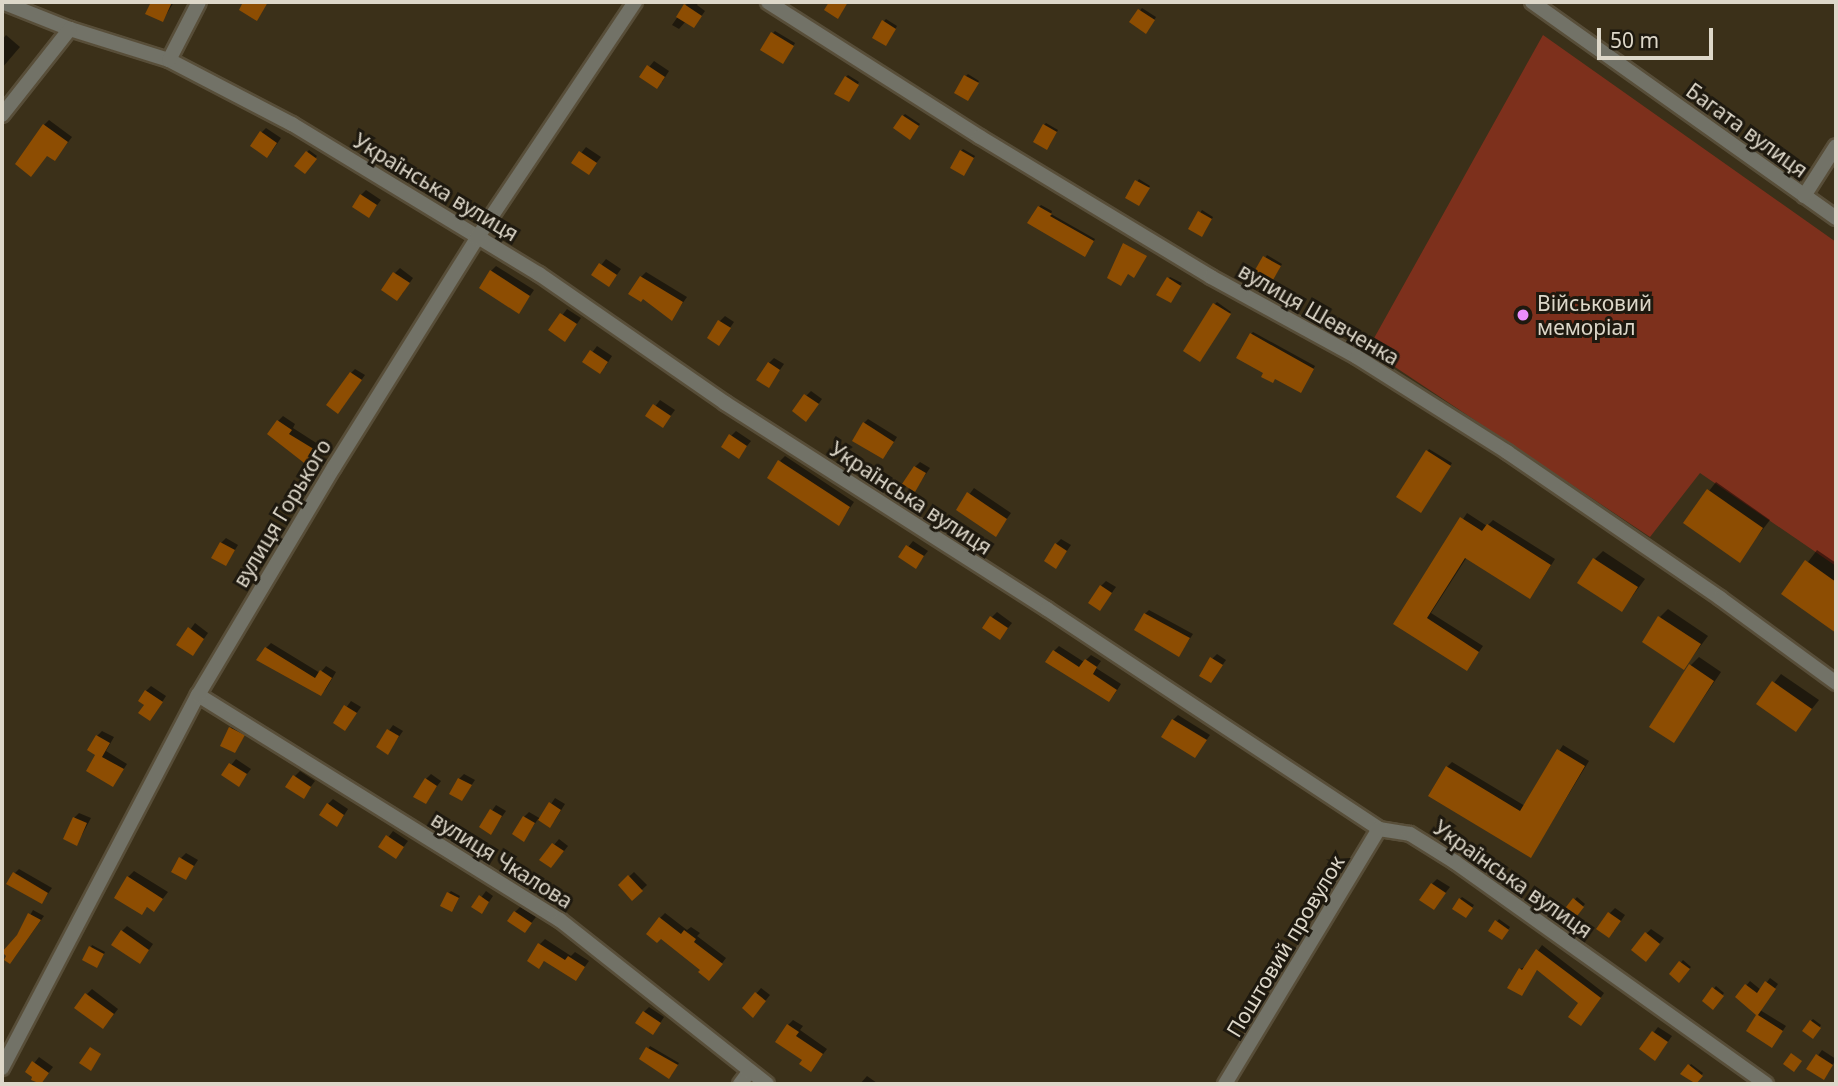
<!DOCTYPE html>
<meta charset="utf-8">
<style>
body{margin:0}
#map{position:relative;width:1838px;height:1086px;overflow:hidden;background:#3b3019;font-family:"Noto Sans",sans-serif}
div>[style]{position:absolute}
.green>*{inset:0;background:#7d301c}
.shadow>*{inset:0;background:#0007}
.building>*{inset:0;background:#8d4d02}
.roads{filter:drop-shadow(2px 0 #584e39) drop-shadow(-2px 0 #584e39) drop-shadow(0 2px #584e39) drop-shadow(0 -2px #584e39)}
.minor>*{height:14px;margin:-7px;padding:0 7px;transform-origin:7px;border-radius:7px;background:#727267}
.tertiary>*{height:14px;margin:-7px;padding:0 7px;transform-origin:7px;border-radius:7px;background:#727267}
.dots>*{width:19px;height:19px;translate:-50% -50%;box-sizing:border-box;border:4px solid #1e190f;border-radius:50%}
span{translate:-50% -50%;white-space:nowrap;text-align:center;line-height:1.15;-webkit-text-stroke:6px #1e190f;paint-order:stroke}
.street-label{font-size:21px;color:#ddd7c9}
.poi-label{font-size:21px;color:#ddd7c9}
.left{translate:0 -50%;text-align:left}
.frame{position:absolute;inset:0;border:4px solid #ddd7c9;pointer-events:none}
.scale{position:absolute;left:1597px;top:28px;width:116px;height:32px;box-sizing:border-box;border:4px solid #ddd7c9;border-top:0;padding-left:9px;font-size:21px;line-height:24px;white-space:nowrap;color:#ddd7c9;-webkit-text-stroke:5px #1e190f;paint-order:stroke}
</style>
<div id="map">
<div class="green">
<i style="clip-path:polygon(1543px 35px,1836px 242px,1836px 566px,1700px 473px,1650px 537px,1368px 349px)"></i>
</div>
<div class="shadow">
<i style="clip-path:polygon(152px 2px,174px 2px,163px 20px,147px 13px)"></i>
<i style="clip-path:polygon(688px 2px,699px 2px,697px 5px,705px 11px,698px 21px,686px 21px,679px 29px,672px 25px)"></i>
<i style="clip-path:polygon(1142px 8px,1156px 17px,1148px 30px,1131px 22px)"></i>
<i style="clip-path:polygon(886px 19px,897px 26px,888px 42px,884px 21px)"></i>
<i style="clip-path:polygon(775px 31px,795px 43px,785px 60px,773px 33px)"></i>
<i style="clip-path:polygon(6px 35px,20px 47px,2px 68px,2px 40px)"></i>
<i style="clip-path:polygon(654px 61px,669px 71px,662px 82px,641px 77px)"></i>
<i style="clip-path:polygon(968px 74px,979px 81px,970px 97px,966px 76px)"></i>
<i style="clip-path:polygon(848px 75px,859px 82px,850px 98px,846px 77px)"></i>
<i style="clip-path:polygon(905px 114px,920px 124px,912px 136px,903px 116px)"></i>
<i style="clip-path:polygon(49px 120px,72px 137px,59px 154px,48px 154px,44px 125px)"></i>
<i style="clip-path:polygon(1046px 123px,1058px 130px,1049px 146px,1044px 125px)"></i>
<i style="clip-path:polygon(266px 128px,281px 138px,272px 151px,261px 133px)"></i>
<i style="clip-path:polygon(586px 147px,601px 157px,589px 172px,574px 162px)"></i>
<i style="clip-path:polygon(963px 149px,975px 156px,965px 172px,961px 151px)"></i>
<i style="clip-path:polygon(309px 150px,317px 156px,305px 172px,297px 166px)"></i>
<i style="clip-path:polygon(1139px 179px,1150px 186px,1141px 202px,1128px 197px)"></i>
<i style="clip-path:polygon(366px 190px,381px 200px,369px 216px,361px 195px)"></i>
<i style="clip-path:polygon(1041px 205px,1052px 211px,1051px 214px,1095px 239px,1087px 253px,1039px 207px)"></i>
<i style="clip-path:polygon(1202px 210px,1213px 217px,1204px 233px,1190px 228px)"></i>
<i style="clip-path:polygon(1267px 255px,1282px 264px,1275px 276px,1258px 269px)"></i>
<i style="clip-path:polygon(606px 259px,621px 269px,614px 279px,594px 274px)"></i>
<i style="clip-path:polygon(496px 266px,534px 290px,519px 312px,491px 271px)"></i>
<i style="clip-path:polygon(400px 268px,413px 278px,402px 294px,395px 273px)"></i>
<i style="clip-path:polygon(646px 272px,687px 297px,672px 318px,641px 277px)"></i>
<i style="clip-path:polygon(1170px 277px,1182px 283px,1172px 299px,1168px 279px)"></i>
<i style="clip-path:polygon(1217px 302px,1231px 312px,1202px 358px,1215px 304px)"></i>
<i style="clip-path:polygon(567px 309px,581px 318px,570px 334px,551px 330px)"></i>
<i style="clip-path:polygon(725px 316px,734px 322px,719px 344px,720px 321px)"></i>
<i style="clip-path:polygon(1253px 332px,1315px 366px,1302px 389px,1266px 373px,1251px 334px)"></i>
<i style="clip-path:polygon(597px 346px,612px 356px,605px 367px,585px 362px)"></i>
<i style="clip-path:polygon(774px 358px,784px 364px,769px 386px,769px 363px)"></i>
<i style="clip-path:polygon(355px 369px,365px 375px,342px 407px,351px 373px)"></i>
<i style="clip-path:polygon(811px 391px,822px 399px,811px 414px,806px 396px)"></i>
<i style="clip-path:polygon(660px 400px,675px 410px,663px 426px,648px 416px)"></i>
<i style="clip-path:polygon(283px 416px,295px 424px,293px 428px,321px 446px,308px 464px,278px 421px)"></i>
<i style="clip-path:polygon(868px 419px,897px 437px,887px 453px,864px 423px)"></i>
<i style="clip-path:polygon(736px 431px,751px 441px,739px 456px,731px 436px)"></i>
<i style="clip-path:polygon(1429px 449px,1452px 463px,1423px 509px,1398px 497px)"></i>
<i style="clip-path:polygon(785px 456px,854px 502px,843px 518px,780px 461px)"></i>
<i style="clip-path:polygon(920px 462px,930px 468px,919px 484px,915px 467px)"></i>
<i style="clip-path:polygon(1716px 482px,1770px 520px,1739px 560px,1685px 522px)"></i>
<i style="clip-path:polygon(974px 488px,1011px 513px,995px 535px,958px 510px)"></i>
<i style="clip-path:polygon(1467px 513px,1487px 526px,1493px 520px,1555px 559px,1534px 592px,1467px 557px,1431px 613px,1483px 646px,1467px 669px,1395px 624px)"></i>
<i style="clip-path:polygon(226px 538px,238px 545px,226px 564px,221px 543px)"></i>
<i style="clip-path:polygon(1061px 539px,1071px 545px,1056px 567px,1056px 544px)"></i>
<i style="clip-path:polygon(913px 541px,928px 551px,916px 566px,901px 556px)"></i>
<i style="clip-path:polygon(1817px 550px,1836px 563px,1836px 630px,1784px 594px)"></i>
<i style="clip-path:polygon(1603px 551px,1645px 579px,1622px 610px,1595px 559px)"></i>
<i style="clip-path:polygon(1106px 581px,1116px 587px,1100px 609px,1101px 586px)"></i>
<i style="clip-path:polygon(1668px 609px,1708px 636px,1684px 668px,1660px 617px)"></i>
<i style="clip-path:polygon(1149px 610px,1193px 634px,1179px 655px,1145px 614px)"></i>
<i style="clip-path:polygon(997px 612px,1012px 623px,1000px 638px,992px 617px)"></i>
<i style="clip-path:polygon(195px 623px,208px 633px,193px 654px,179px 645px)"></i>
<i style="clip-path:polygon(271px 643px,320px 673px,326px 666px,336px 672px,326px 689px,321px 694px,266px 648px)"></i>
<i style="clip-path:polygon(1059px 646px,1084px 662px,1091px 655px,1101px 661px,1096px 668px,1121px 684px,1114px 695px,1109px 700px,1054px 651px)"></i>
<i style="clip-path:polygon(1217px 654px,1226px 660px,1211px 681px,1212px 659px)"></i>
<i style="clip-path:polygon(1699px 657px,1721px 672px,1674px 741px,1691px 665px)"></i>
<i style="clip-path:polygon(1781px 674px,1819px 700px,1796px 729px,1758px 703px)"></i>
<i style="clip-path:polygon(151px 686px,166px 696px,155px 713px,146px 704px,146px 691px)"></i>
<i style="clip-path:polygon(351px 701px,361px 707px,345px 729px,335px 723px)"></i>
<i style="clip-path:polygon(1178px 715px,1210px 735px,1195px 756px,1173px 720px)"></i>
<i style="clip-path:polygon(236px 723px,248px 730px,235px 751px,231px 728px)"></i>
<i style="clip-path:polygon(393px 725px,403px 731px,388px 752px,378px 746px)"></i>
<i style="clip-path:polygon(102px 731px,114px 737px,106px 751px,127px 764px,113px 785px,98px 754px,97px 736px)"></i>
<i style="clip-path:polygon(1563px 745px,1589px 761px,1531px 856px,1447px 767px,1452px 762px,1525px 806px)"></i>
<i style="clip-path:polygon(236px 759px,251px 769px,239px 784px,224px 774px)"></i>
<i style="clip-path:polygon(300px 771px,315px 781px,303px 797px,295px 776px)"></i>
<i style="clip-path:polygon(431px 774px,441px 781px,425px 802px,426px 779px)"></i>
<i style="clip-path:polygon(464px 774px,475px 780px,462px 799px,459px 779px)"></i>
<i style="clip-path:polygon(555px 798px,565px 804px,555px 820px,550px 825px,538px 819px,524px 840px,524px 817px,529px 812px,541px 819px)"></i>
<i style="clip-path:polygon(333px 799px,348px 809px,341px 820px,328px 804px)"></i>
<i style="clip-path:polygon(496px 805px,506px 811px,491px 832px,481px 826px)"></i>
<i style="clip-path:polygon(79px 813px,91px 818px,77px 844px,74px 818px)"></i>
<i style="clip-path:polygon(393px 831px,408px 841px,396px 857px,381px 847px)"></i>
<i style="clip-path:polygon(559px 839px,568px 846px,556px 861px,542px 859px)"></i>
<i style="clip-path:polygon(186px 853px,198px 860px,186px 878px,181px 858px)"></i>
<i style="clip-path:polygon(19px 869px,52px 888px,42px 902px,14px 874px)"></i>
<i style="clip-path:polygon(134px 871px,168px 892px,154px 910px,148px 906px,141px 913px,128px 877px)"></i>
<i style="clip-path:polygon(634px 872px,647px 885px,632px 899px,620px 885px)"></i>
<i style="clip-path:polygon(1437px 879px,1450px 887px,1434px 908px,1432px 884px)"></i>
<i style="clip-path:polygon(451px 891px,460px 896px,454px 908px,449px 893px)"></i>
<i style="clip-path:polygon(486px 891px,493px 896px,482px 912px,474px 907px)"></i>
<i style="clip-path:polygon(1462px 897px,1474px 905px,1468px 914px,1460px 899px)"></i>
<i style="clip-path:polygon(1577px 897px,1585px 904px,1573px 918px,1565px 911px)"></i>
<i style="clip-path:polygon(520px 907px,536px 917px,525px 931px,515px 912px)"></i>
<i style="clip-path:polygon(1615px 908px,1625px 915px,1614px 931px,1610px 913px)"></i>
<i style="clip-path:polygon(33px 910px,44px 916px,14px 958px,18px 936px)"></i>
<i style="clip-path:polygon(665px 913px,687px 930px,691px 927px,700px 933px,697px 936px,726px 958px,714px 974px,703px 969px,661px 937px,660px 918px)"></i>
<i style="clip-path:polygon(1499px 919px,1510px 927px,1504px 936px,1490px 931px)"></i>
<i style="clip-path:polygon(127px 926px,153px 944px,144px 957px,122px 931px)"></i>
<i style="clip-path:polygon(1651px 929px,1664px 938px,1651px 955px,1646px 934px)"></i>
<i style="clip-path:polygon(545px 939px,571px 956px,575px 952px,589px 961px,576px 979px,545px 960px,539px 967px,540px 944px)"></i>
<i style="clip-path:polygon(92px 945px,105px 952px,99px 963px,91px 947px)"></i>
<i style="clip-path:polygon(1542px 945px,1604px 993px,1585px 1020px,1580px 1003px,1538px 968px,1521px 994px,1520px 969px,1527px 966px)"></i>
<i style="clip-path:polygon(1683px 960px,1691px 967px,1679px 981px,1671px 974px)"></i>
<i style="clip-path:polygon(1770px 978px,1778px 984px,1760px 1010px,1786px 1026px,1775px 1042px,1748px 1031px,1758px 1014px,1737px 997px,1750px 981px,1761px 990px)"></i>
<i style="clip-path:polygon(1716px 986px,1724px 993px,1713px 1007px,1704px 1000px)"></i>
<i style="clip-path:polygon(761px 988px,770px 995px,758px 1010px,744px 1008px)"></i>
<i style="clip-path:polygon(92px 989px,118px 1009px,108px 1022px,87px 994px)"></i>
<i style="clip-path:polygon(649px 1007px,664px 1017px,657px 1028px,644px 1012px)"></i>
<i style="clip-path:polygon(1813px 1019px,1821px 1025px,1815px 1035px,1811px 1021px)"></i>
<i style="clip-path:polygon(793px 1020px,803px 1026px,800px 1030px,827px 1049px,811px 1070px,788px 1025px)"></i>
<i style="clip-path:polygon(1658px 1027px,1672px 1036px,1660px 1053px,1641px 1049px)"></i>
<i style="clip-path:polygon(650px 1046px,679px 1063px,671px 1075px,641px 1059px)"></i>
<i style="clip-path:polygon(1822px 1050px,1836px 1059px,1828px 1073px,1809px 1068px)"></i>
<i style="clip-path:polygon(39px 1057px,53px 1067px,40px 1084px,27px 1072px)"></i>
<i style="clip-path:polygon(1691px 1064px,1703px 1073px,1695px 1084px,1683px 1074px)"></i>
<i style="clip-path:polygon(867px 1076px,877px 1083px,876px 1084px,860px 1084px)"></i>
</div>
<div class="building">
<i style="clip-path:polygon(151px 2px,172px 2px,163px 22px,145px 14px)"></i>
<i style="clip-path:polygon(243px 2px,268px 2px,257px 21px,239px 10px)"></i>
<i style="clip-path:polygon(829px 2px,848px 2px,838px 19px,824px 10px)"></i>
<i style="clip-path:polygon(684px 4px,702px 16px,694px 28px,676px 17px)"></i>
<i style="clip-path:polygon(1138px 9px,1155px 20px,1146px 34px,1129px 22px)"></i>
<i style="clip-path:polygon(882px 20px,896px 29px,886px 46px,872px 38px)"></i>
<i style="clip-path:polygon(771px 32px,794px 46px,783px 64px,760px 50px)"></i>
<i style="clip-path:polygon(647px 65px,665px 77px,657px 89px,639px 77px)"></i>
<i style="clip-path:polygon(964px 75px,979px 83px,968px 101px,954px 93px)"></i>
<i style="clip-path:polygon(845px 76px,859px 85px,849px 102px,834px 94px)"></i>
<i style="clip-path:polygon(902px 115px,919px 126px,910px 140px,893px 128px)"></i>
<i style="clip-path:polygon(43px 124px,68px 142px,55px 161px,47px 156px,31px 177px,15px 164px)"></i>
<i style="clip-path:polygon(1043px 124px,1057px 132px,1047px 150px,1033px 142px)"></i>
<i style="clip-path:polygon(260px 131px,277px 143px,267px 158px,250px 146px)"></i>
<i style="clip-path:polygon(960px 150px,974px 158px,964px 176px,950px 168px)"></i>
<i style="clip-path:polygon(306px 151px,317px 159px,305px 174px,294px 166px)"></i>
<i style="clip-path:polygon(579px 151px,597px 163px,589px 175px,571px 163px)"></i>
<i style="clip-path:polygon(1135px 180px,1150px 188px,1139px 206px,1125px 198px)"></i>
<i style="clip-path:polygon(360px 194px,377px 205px,369px 218px,352px 207px)"></i>
<i style="clip-path:polygon(1038px 206px,1052px 214px,1050px 216px,1094px 241px,1085px 257px,1027px 223px)"></i>
<i style="clip-path:polygon(1198px 211px,1212px 219px,1202px 237px,1188px 229px)"></i>
<i style="clip-path:polygon(1123px 243px,1147px 256px,1134px 278px,1128px 274px,1121px 286px,1107px 278px)"></i>
<i style="clip-path:polygon(1263px 256px,1281px 266px,1273px 280px,1255px 270px)"></i>
<i style="clip-path:polygon(599px 263px,617px 275px,609px 287px,591px 275px)"></i>
<i style="clip-path:polygon(490px 270px,530px 296px,519px 314px,479px 288px)"></i>
<i style="clip-path:polygon(393px 272px,410px 283px,397px 301px,381px 290px)"></i>
<i style="clip-path:polygon(640px 276px,683px 302px,672px 321px,643px 299px,641px 302px,628px 294px)"></i>
<i style="clip-path:polygon(1167px 277px,1181px 286px,1171px 303px,1156px 295px)"></i>
<i style="clip-path:polygon(1213px 303px,1231px 314px,1200px 362px,1183px 351px)"></i>
<i style="clip-path:polygon(560px 313px,577px 324px,565px 342px,548px 330px)"></i>
<i style="clip-path:polygon(718px 320px,731px 328px,719px 346px,707px 338px)"></i>
<i style="clip-path:polygon(1250px 333px,1314px 369px,1301px 393px,1275px 379px,1273px 383px,1261px 377px,1263px 373px,1236px 358px)"></i>
<i style="clip-path:polygon(590px 350px,608px 362px,600px 374px,582px 362px)"></i>
<i style="clip-path:polygon(768px 362px,780px 370px,769px 388px,756px 380px)"></i>
<i style="clip-path:polygon(350px 372px,362px 380px,338px 414px,326px 405px)"></i>
<i style="clip-path:polygon(804px 394px,819px 404px,806px 422px,792px 411px)"></i>
<i style="clip-path:polygon(653px 404px,671px 416px,663px 428px,645px 416px)"></i>
<i style="clip-path:polygon(277px 420px,292px 430px,289px 434px,317px 451px,308px 466px,267px 434px)"></i>
<i style="clip-path:polygon(863px 422px,894px 442px,883px 459px,852px 441px)"></i>
<i style="clip-path:polygon(729px 434px,747px 446px,739px 459px,721px 447px)"></i>
<i style="clip-path:polygon(1426px 450px,1451px 466px,1421px 513px,1396px 497px)"></i>
<i style="clip-path:polygon(778px 460px,850px 507px,839px 526px,767px 478px)"></i>
<i style="clip-path:polygon(914px 466px,926px 473px,915px 492px,902px 484px)"></i>
<i style="clip-path:polygon(1707px 489px,1763px 528px,1740px 563px,1683px 523px)"></i>
<i style="clip-path:polygon(967px 492px,1007px 519px,996px 537px,956px 510px)"></i>
<i style="clip-path:polygon(1460px 517px,1482px 531px,1487px 524px,1551px 565px,1530px 599px,1465px 558px,1427px 618px,1479px 652px,1467px 671px,1393px 624px)"></i>
<i style="clip-path:polygon(220px 542px,235px 550px,226px 566px,211px 558px)"></i>
<i style="clip-path:polygon(1055px 543px,1067px 551px,1056px 569px,1044px 561px)"></i>
<i style="clip-path:polygon(906px 545px,924px 556px,916px 569px,898px 557px)"></i>
<i style="clip-path:polygon(1593px 558px,1638px 587px,1622px 612px,1577px 583px)"></i>
<i style="clip-path:polygon(1805px 560px,1836px 582px,1836px 633px,1781px 594px)"></i>
<i style="clip-path:polygon(1100px 585px,1112px 593px,1100px 611px,1088px 603px)"></i>
<i style="clip-path:polygon(1144px 613px,1190px 638px,1179px 657px,1134px 630px)"></i>
<i style="clip-path:polygon(990px 616px,1008px 628px,1000px 640px,982px 628px)"></i>
<i style="clip-path:polygon(1658px 616px,1701px 644px,1684px 670px,1642px 642px)"></i>
<i style="clip-path:polygon(188px 627px,204px 639px,193px 656px,176px 645px)"></i>
<i style="clip-path:polygon(265px 647px,315px 678px,320px 670px,332px 678px,321px 696px,256px 660px)"></i>
<i style="clip-path:polygon(1053px 650px,1079px 667px,1085px 659px,1097px 667px,1093px 674px,1117px 690px,1109px 702px,1045px 662px)"></i>
<i style="clip-path:polygon(1210px 657px,1223px 665px,1211px 683px,1199px 676px)"></i>
<i style="clip-path:polygon(1689px 664px,1714px 681px,1674px 743px,1649px 727px)"></i>
<i style="clip-path:polygon(1772px 681px,1812px 709px,1796px 732px,1756px 704px)"></i>
<i style="clip-path:polygon(145px 690px,163px 702px,150px 721px,138px 713px,144px 705px,138px 701px)"></i>
<i style="clip-path:polygon(344px 705px,357px 713px,345px 731px,333px 723px)"></i>
<i style="clip-path:polygon(1172px 719px,1207px 740px,1195px 758px,1161px 737px)"></i>
<i style="clip-path:polygon(229px 727px,245px 735px,235px 753px,220px 746px)"></i>
<i style="clip-path:polygon(387px 729px,399px 736px,388px 755px,376px 747px)"></i>
<i style="clip-path:polygon(96px 735px,110px 743px,102px 757px,124px 769px,113px 787px,86px 771px,95px 755px,87px 750px)"></i>
<i style="clip-path:polygon(1557px 749px,1585px 766px,1531px 858px,1428px 796px,1446px 766px,1520px 811px)"></i>
<i style="clip-path:polygon(229px 763px,247px 774px,239px 787px,221px 775px)"></i>
<i style="clip-path:polygon(293px 775px,311px 787px,304px 799px,285px 787px)"></i>
<i style="clip-path:polygon(425px 778px,437px 786px,426px 804px,413px 797px)"></i>
<i style="clip-path:polygon(458px 778px,472px 785px,462px 801px,449px 794px)"></i>
<i style="clip-path:polygon(549px 802px,561px 810px,550px 828px,538px 820px)"></i>
<i style="clip-path:polygon(327px 803px,344px 815px,337px 827px,319px 815px)"></i>
<i style="clip-path:polygon(490px 809px,502px 816px,491px 835px,479px 827px)"></i>
<i style="clip-path:polygon(523px 816px,535px 823px,524px 842px,512px 834px)"></i>
<i style="clip-path:polygon(73px 817px,87px 823px,77px 846px,63px 839px)"></i>
<i style="clip-path:polygon(386px 835px,404px 847px,396px 859px,378px 847px)"></i>
<i style="clip-path:polygon(552px 843px,564px 851px,551px 868px,539px 860px)"></i>
<i style="clip-path:polygon(179px 857px,194px 866px,186px 880px,171px 872px)"></i>
<i style="clip-path:polygon(13px 872px,48px 893px,42px 904px,6px 884px)"></i>
<i style="clip-path:polygon(628px 875px,643px 891px,632px 901px,618px 885px)"></i>
<i style="clip-path:polygon(127px 876px,163px 899px,154px 912px,147px 907px,142px 915px,114px 898px)"></i>
<i style="clip-path:polygon(1431px 883px,1446px 893px,1434px 910px,1419px 900px)"></i>
<i style="clip-path:polygon(447px 892px,459px 898px,452px 912px,440px 906px)"></i>
<i style="clip-path:polygon(479px 895px,489px 902px,482px 914px,471px 907px)"></i>
<i style="clip-path:polygon(1459px 898px,1473px 908px,1466px 918px,1452px 909px)"></i>
<i style="clip-path:polygon(1573px 898px,1584px 907px,1574px 920px,1563px 911px)"></i>
<i style="clip-path:polygon(514px 911px,532px 923px,525px 933px,507px 921px)"></i>
<i style="clip-path:polygon(1608px 912px,1621px 921px,1609px 938px,1596px 929px)"></i>
<i style="clip-path:polygon(28px 913px,41px 920px,10px 964px,4px 960px,6px 956px,2px 952px,17px 935px)"></i>
<i style="clip-path:polygon(659px 917px,681px 934px,684px 930px,696px 939px,694px 942px,723px 964px,709px 981px,698px 972px,700px 970px,661px 939px,657px 943px,646px 934px)"></i>
<i style="clip-path:polygon(1495px 920px,1509px 930px,1502px 940px,1488px 931px)"></i>
<i style="clip-path:polygon(121px 930px,149px 950px,140px 964px,111px 945px)"></i>
<i style="clip-path:polygon(1645px 932px,1660px 944px,1646px 962px,1631px 950px)"></i>
<i style="clip-path:polygon(538px 943px,565px 960px,568px 956px,585px 967px,576px 981px,544px 961px,539px 969px,527px 961px)"></i>
<i style="clip-path:polygon(89px 946px,104px 954px,97px 968px,82px 960px)"></i>
<i style="clip-path:polygon(1536px 949px,1601px 998px,1581px 1026px,1568px 1017px,1578px 1003px,1537px 970px,1522px 996px,1507px 988px,1519px 968px,1522px 970px)"></i>
<i style="clip-path:polygon(1679px 961px,1690px 969px,1679px 983px,1669px 974px)"></i>
<i style="clip-path:polygon(1765px 981px,1776px 989px,1758px 1015px,1783px 1031px,1772px 1048px,1746px 1031px,1756px 1015px,1735px 997px,1745px 984px,1757px 993px)"></i>
<i style="clip-path:polygon(1712px 987px,1724px 996px,1713px 1010px,1702px 1001px)"></i>
<i style="clip-path:polygon(755px 992px,766px 1001px,753px 1018px,742px 1008px)"></i>
<i style="clip-path:polygon(85px 993px,114px 1014px,103px 1029px,74px 1008px)"></i>
<i style="clip-path:polygon(643px 1011px,661px 1023px,653px 1035px,635px 1023px)"></i>
<i style="clip-path:polygon(1810px 1020px,1821px 1028px,1813px 1039px,1802px 1031px)"></i>
<i style="clip-path:polygon(787px 1024px,799px 1032px,796px 1036px,823px 1054px,811px 1072px,799px 1064px,802px 1060px,775px 1042px)"></i>
<i style="clip-path:polygon(1652px 1031px,1668px 1042px,1655px 1061px,1639px 1049px)"></i>
<i style="clip-path:polygon(90px 1047px,101px 1054px,91px 1071px,79px 1063px)"></i>
<i style="clip-path:polygon(646px 1047px,678px 1065px,669px 1079px,639px 1059px)"></i>
<i style="clip-path:polygon(1791px 1053px,1802px 1061px,1794px 1072px,1783px 1064px)"></i>
<i style="clip-path:polygon(1816px 1054px,1833px 1065px,1824px 1080px,1806px 1069px)"></i>
<i style="clip-path:polygon(32px 1061px,49px 1073px,41px 1084px,31px 1080px,32px 1077px,25px 1072px)"></i>
<i style="clip-path:polygon(1688px 1064px,1703px 1076px,1696px 1084px,1680px 1074px)"></i>
</div>
<div class="roads">
<div class="minor">
<i style="left:2px;top:2px;width:73px;rotate:21.7deg"></i>
<i style="left:70px;top:29px;width:104px;rotate:17.4deg"></i>
<i style="left:169px;top:60px;width:139px;rotate:27.5deg"></i>
<i style="left:292px;top:124px;width:289px;rotate:31.3deg"></i>
<i style="left:539px;top:274px;width:226px;rotate:34.7deg"></i>
<i style="left:725px;top:403px;width:382px;rotate:32.6deg"></i>
<i style="left:1047px;top:609px;width:398px;rotate:33.5deg"></i>
<i style="left:1379px;top:829px;width:31px;rotate:9deg"></i>
<i style="left:1410px;top:834px;width:53px;rotate:31.9deg"></i>
<i style="left:1455px;top:862px;width:382px;rotate:35.5deg"></i>
<i style="left:768px;top:2px;width:251px;rotate:32.5deg"></i>
<i style="left:980px;top:137px;width:270px;rotate:31.2deg"></i>
<i style="left:1211px;top:277px;width:166px;rotate:28.7deg"></i>
<i style="left:1357px;top:357px;width:178px;rotate:32.3deg"></i>
<i style="left:1507px;top:452px;width:258px;rotate:34.4deg"></i>
<i style="left:1720px;top:598px;width:144px;rotate:36.2deg"></i>
<i style="left:1532px;top:2px;width:373px;rotate:35.4deg"></i>
<i style="left:169px;top:60px;width:65px;rotate:-62.7deg"></i>
<i style="left:2px;top:115px;width:110px;rotate:-51.7deg"></i>
<i style="left:1804px;top:196px;width:59px;rotate:-57.4deg"></i>
<i style="left:740px;top:1084px;width:15px;rotate:-53deg"></i>
<i style="left:1225px;top:1084px;width:298px;rotate:-58.9deg"></i>
</div>
<div class="tertiary">
<i style="left:198px;top:695px;width:426px;rotate:31.9deg"></i>
<i style="left:560px;top:920px;width:264px;rotate:38.4deg"></i>
<i style="left:2px;top:1068px;width:421px;rotate:-62.3deg"></i>
<i style="left:198px;top:695px;width:265px;rotate:-59.2deg"></i>
<i style="left:334px;top:467px;width:270px;rotate:-58deg"></i>
<i style="left:477px;top:238px;width:284px;rotate:-56.2deg"></i>
</div>
</div>
<div class="dots">
<i style="left:1523px;top:315px;background:#eb8dfc"></i>
</div>
<div class="street-label">
<span style="left:1747px;top:130px;rotate:36deg">Багата вулиця</span>
<span style="left:436px;top:187px;rotate:31deg">Українська вулиця</span>
<span style="left:1319px;top:314px;rotate:30deg">вулиця Шевченка</span>
<span style="left:911px;top:498px;rotate:33deg">Українська вулиця</span>
<span style="left:282px;top:513px;rotate:-59deg">вулиця Горького</span>
<span style="left:502px;top:860px;rotate:32deg">вулиця Чкалова</span>
<span style="left:1513px;top:879px;rotate:35deg">Українська вулиця</span>
<span style="left:1285px;top:946px;rotate:-59deg">Поштовий провулок</span>
</div>
<div class="poi-label">
<span class="left" style="left:1537px;top:315px">Військовий<br>меморіал</span>
</div>
<div class="frame"></div>
<div class="scale">50 m</div>
</div>
